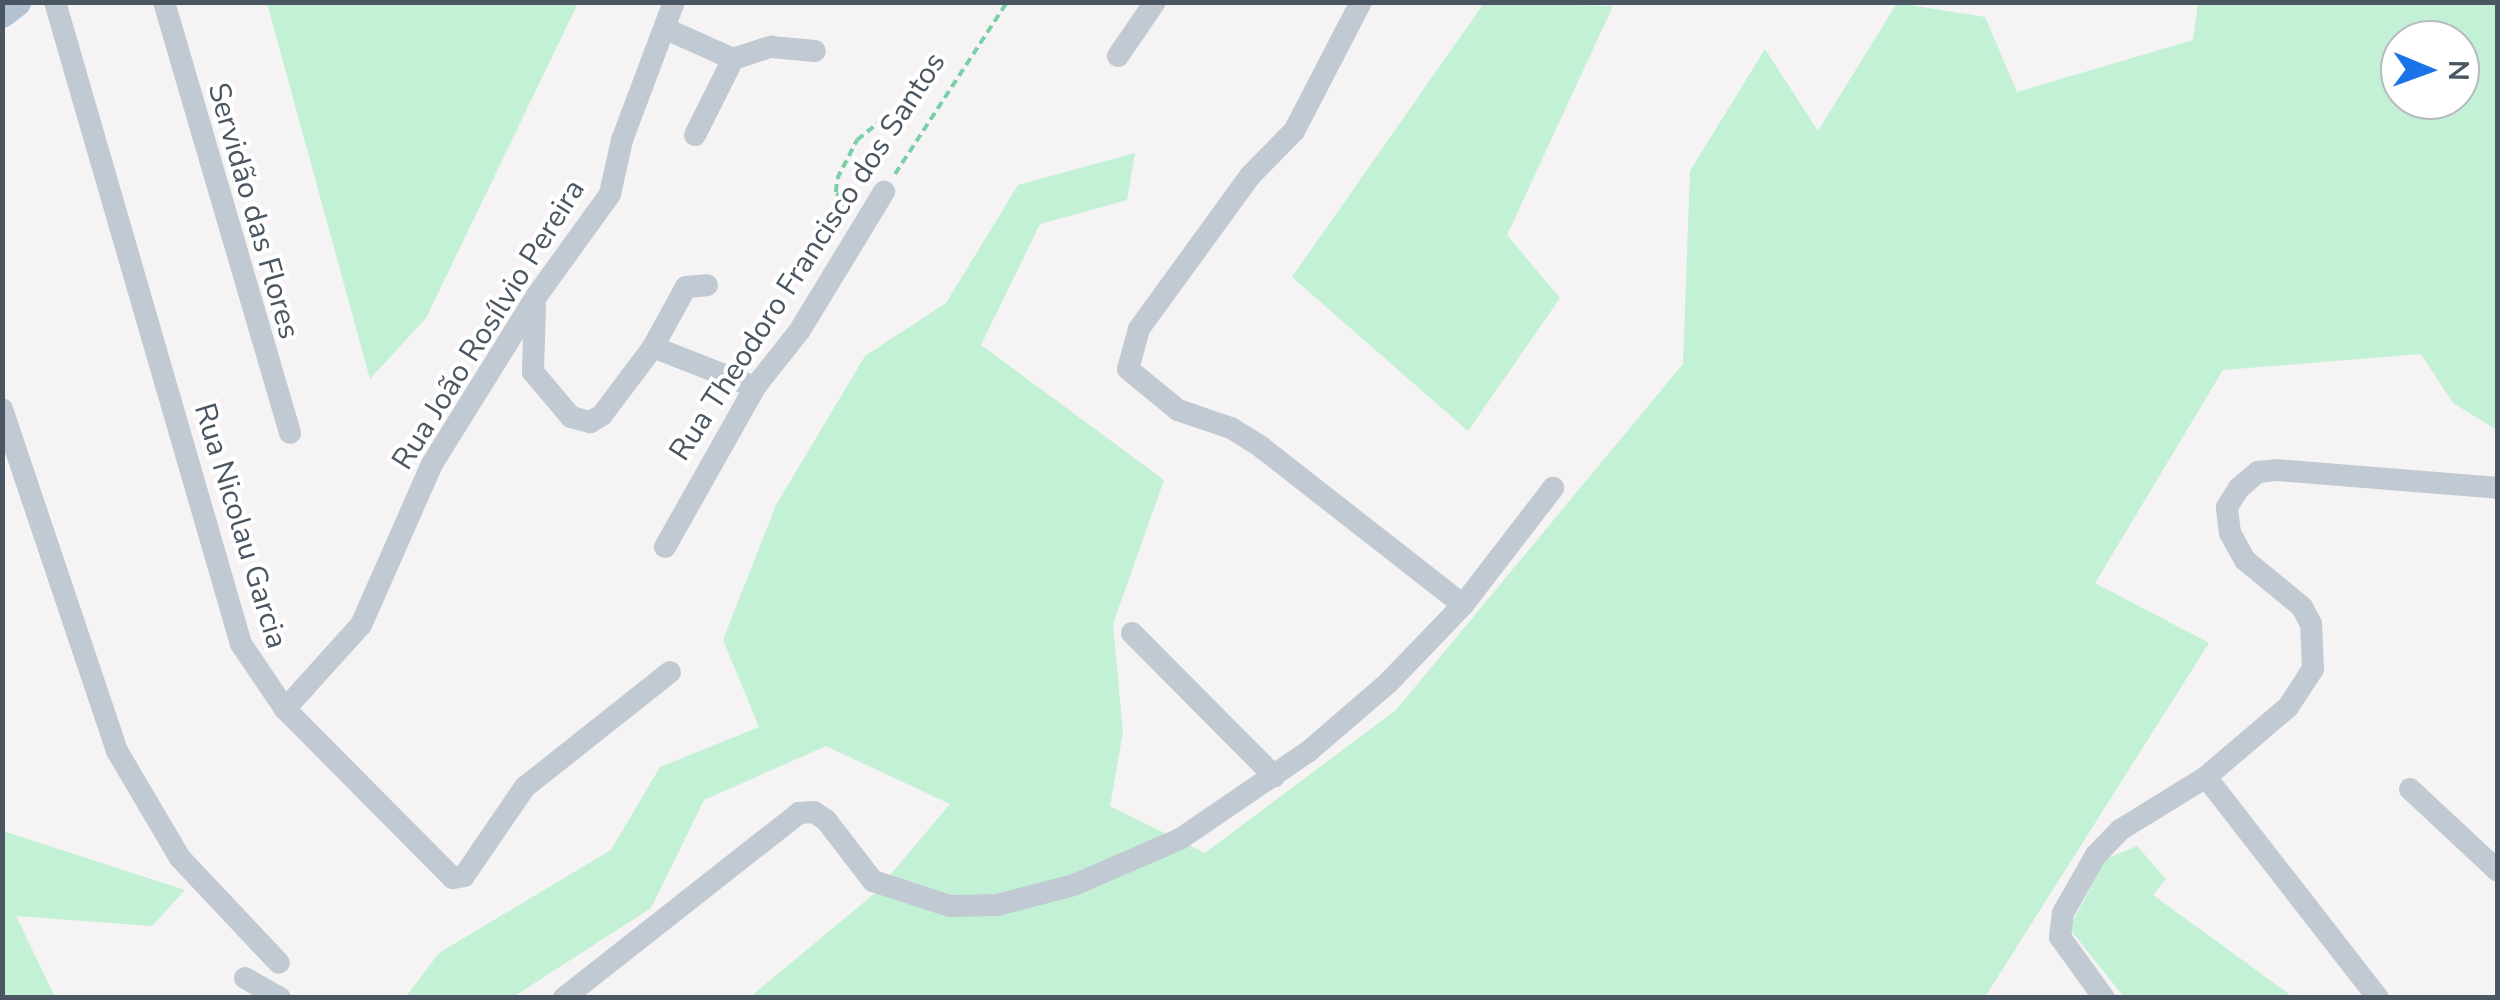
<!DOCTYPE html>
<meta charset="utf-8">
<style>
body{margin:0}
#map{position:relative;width:2500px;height:1000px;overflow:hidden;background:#f5f3f3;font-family:"Nunito Sans",sans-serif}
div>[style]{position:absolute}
.green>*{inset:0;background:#c3f1d5}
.path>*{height:4px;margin-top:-2px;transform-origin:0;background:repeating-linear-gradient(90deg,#7ad0a6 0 8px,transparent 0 13px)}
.minor>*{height:22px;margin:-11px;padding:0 11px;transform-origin:11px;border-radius:11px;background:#c1cad2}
.major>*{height:30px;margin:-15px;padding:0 15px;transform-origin:15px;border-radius:15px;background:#b3c2d1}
span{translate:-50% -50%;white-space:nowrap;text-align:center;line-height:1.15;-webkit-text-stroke:8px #fff;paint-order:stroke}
.street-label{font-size:30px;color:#4a5661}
.frame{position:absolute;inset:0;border:5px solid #4a5661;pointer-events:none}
.north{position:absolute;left:2380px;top:20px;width:100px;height:100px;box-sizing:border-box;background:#fff;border:2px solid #b7bbc0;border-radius:50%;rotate:91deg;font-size:28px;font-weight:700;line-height:40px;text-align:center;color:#4a5661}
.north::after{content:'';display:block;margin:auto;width:35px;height:45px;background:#1a73e8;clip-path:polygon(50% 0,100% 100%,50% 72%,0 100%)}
</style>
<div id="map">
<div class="green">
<i style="clip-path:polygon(267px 3px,578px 3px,426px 318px,370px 379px)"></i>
<i style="clip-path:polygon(1484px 3px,1613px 6px,1507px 235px,1560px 298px,1468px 431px,1292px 277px)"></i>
<i style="clip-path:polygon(evenodd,1897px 3px,1985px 17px,2017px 92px,2193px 40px,2198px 3px,2497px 3px,2497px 430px,2453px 403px,2421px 354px,2223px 370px,2095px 583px,2209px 643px,1985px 997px,750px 997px,875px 893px,950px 804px,826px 746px,704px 800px,651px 908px,513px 997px,405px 998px,439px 953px,611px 850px,660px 767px,759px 727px,723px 640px,776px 505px,865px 356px,946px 303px,1018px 185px,1135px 153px,1127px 200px,1040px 224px,981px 345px,1164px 480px,1113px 624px,1123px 732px,1110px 806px,1205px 853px,1396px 710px,1683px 364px,1690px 171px,1765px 49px,1818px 131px,1897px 3px,2400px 40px,2460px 40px,2460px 100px,2400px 100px,2400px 40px)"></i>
<i style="clip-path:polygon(3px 831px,185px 890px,152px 926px,16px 916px,55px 997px,3px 997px)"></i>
<i style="clip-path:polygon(2137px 846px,2166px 879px,2153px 895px,2293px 997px,2124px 997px,2069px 928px,2106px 859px)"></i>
</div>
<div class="path">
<i style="left:895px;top:174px;width:205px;rotate:-56.9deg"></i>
<i style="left:849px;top:210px;width:22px;rotate:-126deg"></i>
<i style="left:836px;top:192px;width:13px;rotate:-86deg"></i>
<i style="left:837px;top:179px;width:44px;rotate:-62.9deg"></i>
<i style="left:857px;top:140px;width:33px;rotate:-39deg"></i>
</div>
<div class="minor">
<i style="left:55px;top:2px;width:668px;rotate:73.84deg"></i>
<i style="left:241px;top:644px;width:78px;rotate:55.9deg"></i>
<i style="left:285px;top:709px;width:238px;rotate:45.2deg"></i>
<i style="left:453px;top:878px;width:11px;rotate:-10deg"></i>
<i style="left:464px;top:876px;width:108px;rotate:-55.6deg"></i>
<i style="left:525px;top:787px;width:185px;rotate:-38.4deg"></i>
<i style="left:164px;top:2px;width:449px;rotate:73.7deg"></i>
<i style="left:1361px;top:2px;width:145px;rotate:117.4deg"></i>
<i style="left:1294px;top:131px;width:63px;rotate:134.4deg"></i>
<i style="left:1250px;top:176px;width:189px;rotate:126deg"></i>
<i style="left:1139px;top:329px;width:41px;rotate:105.4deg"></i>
<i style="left:1128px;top:369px;width:65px;rotate:39.4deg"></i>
<i style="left:1178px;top:410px;width:56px;rotate:18.8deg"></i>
<i style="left:1231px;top:428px;width:36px;rotate:32deg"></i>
<i style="left:1261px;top:447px;width:256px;rotate:38deg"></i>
<i style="left:666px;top:29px;width:73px;rotate:24.1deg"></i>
<i style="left:733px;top:59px;width:40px;rotate:-18deg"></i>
<i style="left:771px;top:47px;width:44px;rotate:5.2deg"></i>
<i style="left:1118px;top:56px;width:65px;rotate:-55.6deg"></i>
<i style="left:695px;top:135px;width:85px;rotate:-63.4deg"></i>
<i style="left:535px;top:307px;width:65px;rotate:91.8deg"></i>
<i style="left:533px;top:372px;width:59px;rotate:49.8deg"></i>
<i style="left:571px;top:417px;width:20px;rotate:15deg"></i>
<i style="left:590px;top:422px;width:14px;rotate:-30deg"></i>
<i style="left:602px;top:415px;width:85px;rotate:-53.1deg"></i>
<i style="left:653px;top:347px;width:110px;rotate:21.4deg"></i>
<i style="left:653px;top:347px;width:68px;rotate:-61.2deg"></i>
<i style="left:686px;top:287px;width:21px;rotate:-5deg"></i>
<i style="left:2px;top:409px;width:361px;rotate:71.4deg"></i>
<i style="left:117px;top:751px;width:124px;rotate:59.5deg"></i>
<i style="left:180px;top:858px;width:144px;rotate:46.7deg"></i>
<i style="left:665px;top:547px;width:184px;rotate:-60.6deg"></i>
<i style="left:755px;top:387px;width:73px;rotate:-51.7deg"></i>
<i style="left:800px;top:330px;width:162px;rotate:-58.7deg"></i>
<i style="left:1132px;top:633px;width:202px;rotate:45.2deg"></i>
<i style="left:285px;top:709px;width:113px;rotate:-47.9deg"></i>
<i style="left:361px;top:625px;width:176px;rotate:-66.2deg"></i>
<i style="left:432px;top:464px;width:200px;rotate:-58.1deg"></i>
<i style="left:538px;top:294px;width:123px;rotate:-54.2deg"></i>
<i style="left:610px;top:194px;width:55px;rotate:-77.5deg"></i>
<i style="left:622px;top:140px;width:147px;rotate:-69.4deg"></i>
<i style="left:2206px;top:777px;width:280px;rotate:52.1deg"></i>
<i style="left:2410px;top:789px;width:120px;rotate:43deg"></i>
<i style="left:245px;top:978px;width:40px;rotate:29.7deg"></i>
<i style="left:564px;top:998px;width:299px;rotate:-38.2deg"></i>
<i style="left:799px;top:813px;width:15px;rotate:-4deg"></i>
<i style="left:814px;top:812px;width:14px;rotate:34deg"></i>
<i style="left:826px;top:820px;width:77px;rotate:52.4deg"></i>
<i style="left:873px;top:881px;width:81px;rotate:18deg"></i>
<i style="left:950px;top:906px;width:47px;rotate:-1.2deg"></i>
<i style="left:997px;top:905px;width:80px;rotate:-14.6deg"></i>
<i style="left:1074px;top:885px;width:116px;rotate:-23.5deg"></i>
<i style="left:1180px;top:839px;width:156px;rotate:-34.3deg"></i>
<i style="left:1309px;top:751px;width:104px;rotate:-40.7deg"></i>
<i style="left:1388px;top:683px;width:108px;rotate:-46.1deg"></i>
<i style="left:1463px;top:605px;width:148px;rotate:-52.4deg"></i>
<i style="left:2104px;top:998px;width:75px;rotate:-125.8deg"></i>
<i style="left:2060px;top:937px;width:24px;rotate:-83deg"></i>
<i style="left:2063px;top:913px;width:67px;rotate:-60.4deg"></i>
<i style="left:2096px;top:855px;width:35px;rotate:-46deg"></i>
<i style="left:2120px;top:830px;width:101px;rotate:-31.6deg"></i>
<i style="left:2206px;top:777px;width:108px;rotate:-40.5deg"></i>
<i style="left:2288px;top:707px;width:45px;rotate:-56.7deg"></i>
<i style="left:2313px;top:669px;width:45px;rotate:-92.5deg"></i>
<i style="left:2311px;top:624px;width:19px;rotate:-118deg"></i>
<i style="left:2302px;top:607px;width:74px;rotate:-140.5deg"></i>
<i style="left:2245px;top:560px;width:31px;rotate:-119deg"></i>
<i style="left:2230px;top:533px;width:26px;rotate:-97deg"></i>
<i style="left:2227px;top:507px;width:22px;rotate:-58deg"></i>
<i style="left:2239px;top:488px;width:25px;rotate:-40deg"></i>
<i style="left:2258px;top:472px;width:18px;rotate:-6deg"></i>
<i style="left:2276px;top:470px;width:223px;rotate:4.6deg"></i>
</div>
<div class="major">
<i style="left:2px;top:13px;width:18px;rotate:-38deg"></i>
</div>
<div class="street-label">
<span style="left:253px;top:211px;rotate:74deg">Servidão das Flores</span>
<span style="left:808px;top:257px;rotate:-57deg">Rua Theodoro Francisco dos Santos</span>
<span style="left:489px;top:325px;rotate:-58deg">Rua João Rosílvio Pereira</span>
<span style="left:240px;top:526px;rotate:73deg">Rua Nicolau Garcia</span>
</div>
<div class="frame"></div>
<div class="north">N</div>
</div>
